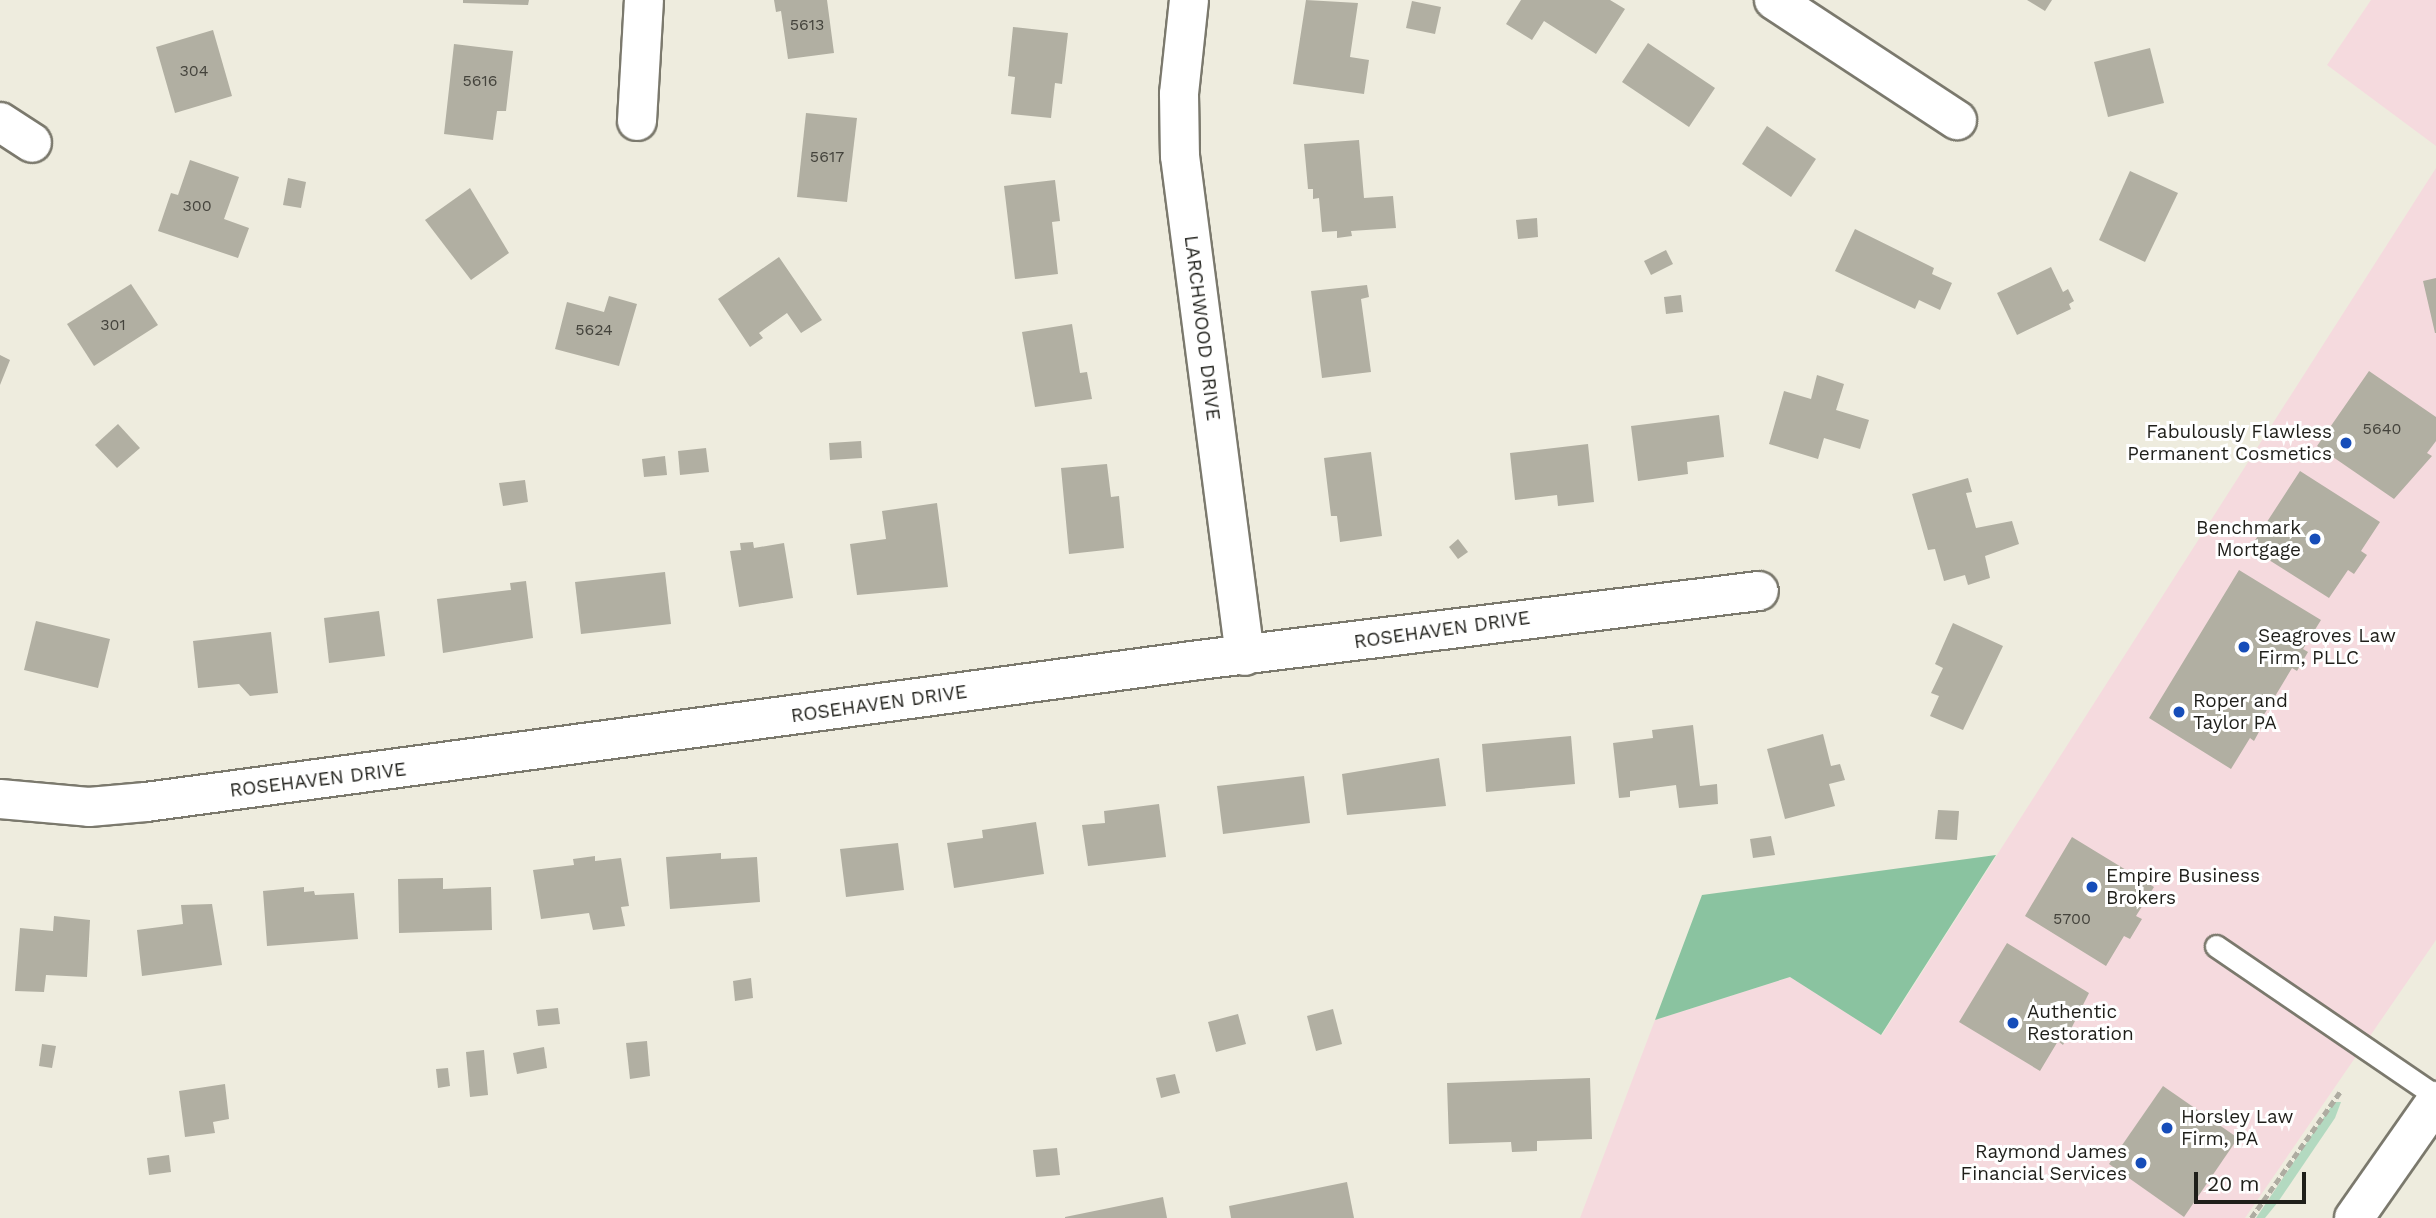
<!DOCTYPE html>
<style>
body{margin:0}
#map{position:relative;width:2436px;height:1218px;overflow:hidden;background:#eeecde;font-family:"Work Sans",sans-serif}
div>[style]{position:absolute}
.commercial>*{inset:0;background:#f5dade}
.green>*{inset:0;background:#b3d9c0}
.forest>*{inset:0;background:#8ac3a0}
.building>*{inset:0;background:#b1afa2}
.path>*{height:4.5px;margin-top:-2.25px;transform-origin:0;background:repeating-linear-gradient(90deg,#aeaca1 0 7px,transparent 0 10.5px)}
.roads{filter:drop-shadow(2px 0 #7b796d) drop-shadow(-2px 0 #7b796d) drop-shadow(0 2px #7b796d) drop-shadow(0 -2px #7b796d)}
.lane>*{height:21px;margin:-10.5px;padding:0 10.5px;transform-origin:10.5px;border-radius:10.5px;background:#fff}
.street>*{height:38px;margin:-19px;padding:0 19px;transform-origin:19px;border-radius:19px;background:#fff}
.primary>*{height:38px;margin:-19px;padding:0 19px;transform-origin:19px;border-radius:19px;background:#fff}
.dots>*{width:19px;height:19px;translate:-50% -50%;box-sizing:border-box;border:4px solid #fff;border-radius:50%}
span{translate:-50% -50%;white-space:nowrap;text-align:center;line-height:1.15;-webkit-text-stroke:6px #fff;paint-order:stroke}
.number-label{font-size:16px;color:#44433c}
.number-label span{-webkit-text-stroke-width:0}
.street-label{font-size:19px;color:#1f1f1a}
.poi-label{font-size:19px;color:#1f1f1a}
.right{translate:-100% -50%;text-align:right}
.left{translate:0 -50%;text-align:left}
.scale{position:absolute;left:2194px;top:1172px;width:112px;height:32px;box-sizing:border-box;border:4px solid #1f1f1a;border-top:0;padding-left:9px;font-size:21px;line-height:24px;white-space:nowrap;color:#1f1f1a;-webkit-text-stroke:5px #fff;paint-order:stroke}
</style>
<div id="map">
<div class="commercial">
<i style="clip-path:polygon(2371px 0,2436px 0,2436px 146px,2327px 65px)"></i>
<i style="clip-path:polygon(2436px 168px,2436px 940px,2245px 1218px,1580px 1218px,1655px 1020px,1790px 977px,1882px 1035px)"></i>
</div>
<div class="green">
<i style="clip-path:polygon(2334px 1102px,2341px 1102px,2335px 1118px,2278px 1202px,2265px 1218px,2256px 1218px)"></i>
</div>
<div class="forest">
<i style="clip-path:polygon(1996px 855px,1881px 1035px,1790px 977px,1655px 1020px,1702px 895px)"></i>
</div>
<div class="building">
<i style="clip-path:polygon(463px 0,529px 0,528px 5px,463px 3px)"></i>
<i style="clip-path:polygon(774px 0,827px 0,834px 53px,788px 59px,781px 11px,776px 12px)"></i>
<i style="clip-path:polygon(1306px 0,1358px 3px,1350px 57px,1369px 60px,1364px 94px,1293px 84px)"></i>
<i style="clip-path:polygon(1521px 0,1610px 0,1625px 9px,1596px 54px,1544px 21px,1532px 40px,1506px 24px)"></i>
<i style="clip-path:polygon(2027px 0,2052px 0,2045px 11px)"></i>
<i style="clip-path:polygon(1412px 1px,1441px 7px,1435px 34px,1406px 28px)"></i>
<i style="clip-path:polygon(1013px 27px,1068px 33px,1062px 84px,1055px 83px,1051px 118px,1011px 114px,1015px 77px,1008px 76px)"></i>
<i style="clip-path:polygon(213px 30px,232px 96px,175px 113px,156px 47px)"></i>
<i style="clip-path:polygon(1648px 43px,1715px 88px,1689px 127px,1622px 82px)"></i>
<i style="clip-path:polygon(454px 44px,513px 51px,506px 111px,497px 111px,493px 140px,444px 134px)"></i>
<i style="clip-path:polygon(2150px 48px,2164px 103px,2108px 117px,2094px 62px)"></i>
<i style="clip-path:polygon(806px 113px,857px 118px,847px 202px,797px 197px)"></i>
<i style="clip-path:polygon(1767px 126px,1816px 159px,1791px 197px,1742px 164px)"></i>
<i style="clip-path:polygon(1359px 140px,1364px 198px,1393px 196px,1396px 228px,1351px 231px,1352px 236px,1337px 238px,1337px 231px,1322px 232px,1319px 198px,1313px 199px,1313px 189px,1308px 189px,1304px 144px)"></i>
<i style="clip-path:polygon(190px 160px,239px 177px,224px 219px,249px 228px,238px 258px,158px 231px,171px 193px,178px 195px)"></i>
<i style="clip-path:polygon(2130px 171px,2178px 193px,2145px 262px,2099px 240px)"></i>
<i style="clip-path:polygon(288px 178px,306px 182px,301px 208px,283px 205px)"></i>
<i style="clip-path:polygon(1055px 180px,1060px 221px,1052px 222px,1058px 274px,1015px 279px,1004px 186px)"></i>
<i style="clip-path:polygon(470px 188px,509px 253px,471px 280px,425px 220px)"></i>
<i style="clip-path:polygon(1537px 218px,1538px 237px,1518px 239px,1516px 220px)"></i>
<i style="clip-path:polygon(1855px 229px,1934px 268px,1932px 274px,1952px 283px,1940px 310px,1919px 300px,1915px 309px,1835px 271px)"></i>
<i style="clip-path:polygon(1666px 250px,1673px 264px,1651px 275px,1644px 261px)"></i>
<i style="clip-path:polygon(779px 257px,822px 320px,801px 333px,787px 313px,759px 333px,763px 338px,750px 347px,718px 299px)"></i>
<i style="clip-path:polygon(2051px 267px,2063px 292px,2068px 289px,2074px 301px,2069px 304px,2071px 309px,2017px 335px,1997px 293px)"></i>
<i style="clip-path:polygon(2436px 278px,2436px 333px,2435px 333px,2423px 281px)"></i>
<i style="clip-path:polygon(131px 284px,158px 325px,94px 366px,67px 324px)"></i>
<i style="clip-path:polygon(1367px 285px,1369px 297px,1361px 299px,1371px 372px,1322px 378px,1311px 291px)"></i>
<i style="clip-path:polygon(1681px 295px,1683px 312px,1666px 314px,1664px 297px)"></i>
<i style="clip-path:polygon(609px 296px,637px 304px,619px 366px,555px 349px,567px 302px,604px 312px)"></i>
<i style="clip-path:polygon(1072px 324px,1080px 373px,1087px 372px,1092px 399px,1035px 407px,1022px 332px)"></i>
<i style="clip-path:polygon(0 355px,10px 360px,0 385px)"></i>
<i style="clip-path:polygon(2369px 371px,2436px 417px,2436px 441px,2427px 453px,2432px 456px,2394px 499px,2317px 446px)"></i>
<i style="clip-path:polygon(1817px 375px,1844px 384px,1836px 410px,1869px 420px,1860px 449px,1824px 438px,1818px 459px,1769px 444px,1784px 391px,1811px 399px)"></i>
<i style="clip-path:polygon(1719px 415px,1724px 457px,1687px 462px,1688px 474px,1638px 481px,1631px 426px)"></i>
<i style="clip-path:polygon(118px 424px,140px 448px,117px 468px,95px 445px)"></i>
<i style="clip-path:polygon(861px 441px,862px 458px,830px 460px,829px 443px)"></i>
<i style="clip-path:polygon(1588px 444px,1594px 502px,1558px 506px,1557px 495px,1515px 500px,1510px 453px)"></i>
<i style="clip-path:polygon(706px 448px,709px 472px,680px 475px,678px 451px)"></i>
<i style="clip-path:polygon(1371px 452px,1382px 536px,1340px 542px,1337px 516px,1331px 516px,1324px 458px)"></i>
<i style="clip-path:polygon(665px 456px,667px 475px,644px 477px,642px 459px)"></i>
<i style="clip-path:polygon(1107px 464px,1111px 497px,1119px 496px,1124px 548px,1069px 554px,1061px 468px)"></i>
<i style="clip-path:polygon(2300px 471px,2380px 522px,2361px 551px,2367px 555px,2354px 574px,2348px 570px,2329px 598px,2250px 548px)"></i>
<i style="clip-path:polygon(1968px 478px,1972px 492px,1966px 493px,1976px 528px,2012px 521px,2019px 544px,1985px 556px,1990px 578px,1968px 585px,1965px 575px,1944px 581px,1935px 549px,1928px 550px,1912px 494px)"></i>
<i style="clip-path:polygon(525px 480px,528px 502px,503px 506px,499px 483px)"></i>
<i style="clip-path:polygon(937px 503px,948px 587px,857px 595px,850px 544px,886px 539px,882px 511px)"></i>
<i style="clip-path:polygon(1458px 539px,1468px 552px,1458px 559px,1449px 547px)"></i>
<i style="clip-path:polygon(753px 542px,754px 548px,784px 543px,793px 598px,739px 607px,730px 551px,741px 550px,740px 543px)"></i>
<i style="clip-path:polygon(2239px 570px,2321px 620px,2303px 649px,2308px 652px,2297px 671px,2292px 668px,2262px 718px,2266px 720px,2260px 730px,2254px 741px,2250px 738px,2231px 769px,2149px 718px)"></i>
<i style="clip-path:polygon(665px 572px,671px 624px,581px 634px,575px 582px)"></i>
<i style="clip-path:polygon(526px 581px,533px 638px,443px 653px,437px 599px,511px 590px,510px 583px)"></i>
<i style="clip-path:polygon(379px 611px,385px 656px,329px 663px,324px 618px)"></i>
<i style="clip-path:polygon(36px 621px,110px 639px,98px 688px,24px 670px)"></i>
<i style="clip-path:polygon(1953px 623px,2003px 646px,1963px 730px,1930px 716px,1939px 696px,1931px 693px,1943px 668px,1935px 664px)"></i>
<i style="clip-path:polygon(271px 632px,278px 693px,250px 696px,239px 684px,198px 688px,193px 641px)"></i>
<i style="clip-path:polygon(1693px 725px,1700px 786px,1717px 784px,1718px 804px,1679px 808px,1676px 785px,1630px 791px,1630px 797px,1619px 798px,1613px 743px,1653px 738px,1652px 730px)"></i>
<i style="clip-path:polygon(1823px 734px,1831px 766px,1840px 764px,1845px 780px,1829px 784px,1835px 806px,1785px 819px,1767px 749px)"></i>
<i style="clip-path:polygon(1571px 736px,1575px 784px,1486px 792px,1482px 744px)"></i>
<i style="clip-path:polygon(1439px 758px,1446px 806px,1347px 815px,1342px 774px)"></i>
<i style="clip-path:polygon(1304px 776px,1310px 823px,1223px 834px,1217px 786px)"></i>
<i style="clip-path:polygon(1159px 804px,1166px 857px,1088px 866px,1082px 825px,1105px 823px,1104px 811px)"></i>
<i style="clip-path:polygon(1938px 810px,1959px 811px,1957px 840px,1935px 839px)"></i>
<i style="clip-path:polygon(1036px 822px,1044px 874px,954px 888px,947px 843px,983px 838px,982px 830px)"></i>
<i style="clip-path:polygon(1771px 836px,1775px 855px,1753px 858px,1750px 839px)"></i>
<i style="clip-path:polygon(2072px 837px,2154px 887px,2136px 916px,2142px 919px,2130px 939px,2124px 936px,2106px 966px,2025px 916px)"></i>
<i style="clip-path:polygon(898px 843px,904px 890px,846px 897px,840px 849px)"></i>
<i style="clip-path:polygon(721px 853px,721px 859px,757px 857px,760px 902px,670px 909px,666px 857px)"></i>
<i style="clip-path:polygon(595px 856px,595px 861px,621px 858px,629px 906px,621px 907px,625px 926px,593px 930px,589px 913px,541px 919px,533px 870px,574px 865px,573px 859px)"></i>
<i style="clip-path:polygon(443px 878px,443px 889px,491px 887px,492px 930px,399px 933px,398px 879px)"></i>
<i style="clip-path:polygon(304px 887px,304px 892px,314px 891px,315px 895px,354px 893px,358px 939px,267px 946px,263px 891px)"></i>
<i style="clip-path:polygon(212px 904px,222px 965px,142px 976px,137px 930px,183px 924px,181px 905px)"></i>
<i style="clip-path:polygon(54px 916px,90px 920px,87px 977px,46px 975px,44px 992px,15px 991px,20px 928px,53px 931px)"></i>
<i style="clip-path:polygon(2007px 943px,2089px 993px,2063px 1045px,2058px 1041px,2040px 1071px,1959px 1022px)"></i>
<i style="clip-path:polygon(751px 978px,753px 998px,735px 1001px,733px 981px)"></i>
<i style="clip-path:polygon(558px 1008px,560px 1024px,538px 1026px,536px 1010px)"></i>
<i style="clip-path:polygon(1333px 1009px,1342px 1044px,1316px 1051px,1307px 1016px)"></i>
<i style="clip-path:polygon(1238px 1014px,1246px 1044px,1216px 1052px,1208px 1022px)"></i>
<i style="clip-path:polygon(647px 1041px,650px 1076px,630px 1079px,626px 1043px)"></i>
<i style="clip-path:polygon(42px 1044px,56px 1046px,52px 1068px,39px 1066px)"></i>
<i style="clip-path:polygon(544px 1047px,547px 1068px,517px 1074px,513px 1053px)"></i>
<i style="clip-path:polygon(484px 1050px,488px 1095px,470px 1097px,466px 1052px)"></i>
<i style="clip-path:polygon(448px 1068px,450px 1086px,438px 1088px,436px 1069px)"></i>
<i style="clip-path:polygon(1175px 1074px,1180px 1093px,1161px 1098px,1156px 1078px)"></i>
<i style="clip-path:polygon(1590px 1078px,1592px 1139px,1537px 1141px,1537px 1151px,1512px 1152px,1511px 1142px,1449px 1144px,1447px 1083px)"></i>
<i style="clip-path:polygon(225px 1084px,229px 1119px,213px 1122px,215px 1133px,185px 1137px,179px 1091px)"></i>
<i style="clip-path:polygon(2163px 1086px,2238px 1138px,2184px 1217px,2109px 1164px)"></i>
<i style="clip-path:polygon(1057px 1148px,1060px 1175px,1036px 1177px,1033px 1150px)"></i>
<i style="clip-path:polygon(169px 1155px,171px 1172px,149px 1175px,147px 1158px)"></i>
<i style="clip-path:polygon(1347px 1182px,1354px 1218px,1231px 1218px,1229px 1206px)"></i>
<i style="clip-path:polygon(1163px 1197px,1167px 1218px,1065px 1218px,1065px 1217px)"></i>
</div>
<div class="path">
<i style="left:2251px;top:1218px;width:154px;rotate:-54.8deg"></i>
</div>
<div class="roads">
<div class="lane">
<i style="left:2216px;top:946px;width:266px;rotate:34.3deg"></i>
</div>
<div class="street">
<i style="left:1189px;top:0;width:95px;rotate:96.1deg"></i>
<i style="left:1179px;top:94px;width:62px;rotate:89.1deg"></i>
<i style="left:1180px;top:156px;width:504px;rotate:82.59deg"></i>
<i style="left:1774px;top:0;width:219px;rotate:33.3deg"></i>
<i style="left:637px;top:121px;width:121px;rotate:-86.7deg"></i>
<i style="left:0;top:122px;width:38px;rotate:33deg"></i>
<i style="left:0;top:799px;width:89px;rotate:5.1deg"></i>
<i style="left:89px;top:807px;width:57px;rotate:-5deg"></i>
<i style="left:146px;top:802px;width:1054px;rotate:-7.68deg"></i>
<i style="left:1191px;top:661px;width:572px;rotate:-7.03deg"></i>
</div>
<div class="primary">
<i style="left:2354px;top:1218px;width:143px;rotate:-55deg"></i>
</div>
</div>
<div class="dots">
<i style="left:2346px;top:443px;background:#164db9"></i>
<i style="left:2315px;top:539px;background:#164db9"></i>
<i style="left:2244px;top:647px;background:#164db9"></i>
<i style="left:2179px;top:712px;background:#164db9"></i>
<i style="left:2092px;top:887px;background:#164db9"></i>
<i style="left:2013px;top:1023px;background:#164db9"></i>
<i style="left:2167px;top:1128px;background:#164db9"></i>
<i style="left:2141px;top:1163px;background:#164db9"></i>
</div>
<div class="number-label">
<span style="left:807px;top:25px">5613</span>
<span style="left:194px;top:71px">304</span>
<span style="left:480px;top:81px">5616</span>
<span style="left:827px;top:157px">5617</span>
<span style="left:197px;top:206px">300</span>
<span style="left:113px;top:325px">301</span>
<span style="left:594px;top:330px">5624</span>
<span style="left:2382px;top:429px">5640</span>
<span style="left:2072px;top:919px">5700</span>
</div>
<div class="street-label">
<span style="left:1202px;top:328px;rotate:83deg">LARCHWOOD DRIVE</span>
<span style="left:1442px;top:630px;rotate:-8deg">ROSEHAVEN DRIVE</span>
<span style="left:879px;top:704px;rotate:-8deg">ROSEHAVEN DRIVE</span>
<span style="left:318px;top:780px;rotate:-7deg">ROSEHAVEN DRIVE</span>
</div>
<div class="poi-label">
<span class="right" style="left:2332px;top:443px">Fabulously Flawless<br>Permanent Cosmetics</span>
<span class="right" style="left:2301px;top:539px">Benchmark<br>Mortgage</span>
<span class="left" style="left:2258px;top:647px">Seagroves Law<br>Firm, PLLC</span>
<span class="left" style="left:2193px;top:712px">Roper and<br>Taylor PA</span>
<span class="left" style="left:2106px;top:887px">Empire Business<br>Brokers</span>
<span class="left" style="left:2027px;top:1023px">Authentic<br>Restoration</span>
<span class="left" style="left:2181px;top:1128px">Horsley Law<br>Firm, PA</span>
<span class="right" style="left:2127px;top:1163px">Raymond James<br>Financial Services</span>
</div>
<div class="scale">20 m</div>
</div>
